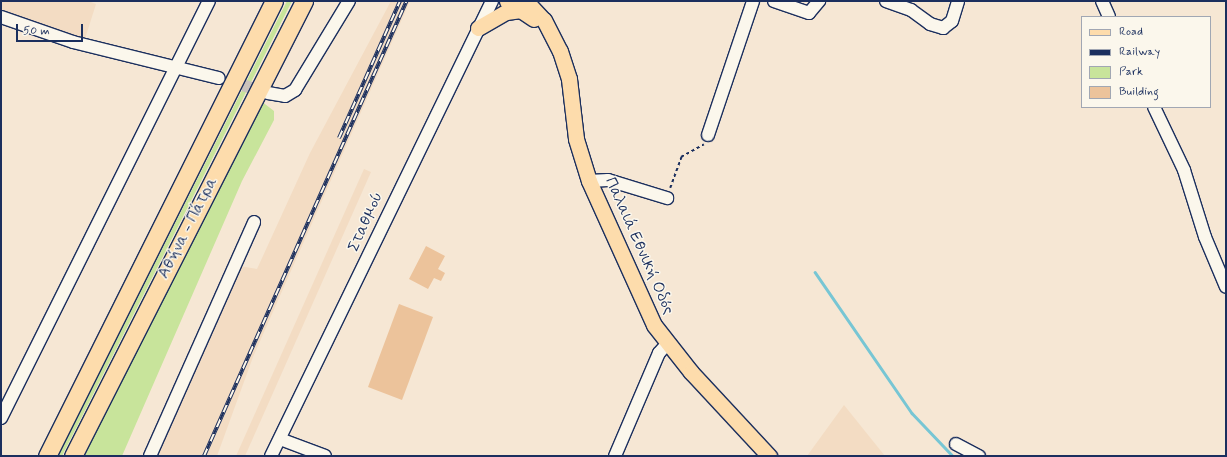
<!DOCTYPE html>
<meta charset="utf-8">
<style>
body{margin:0}
#map{position:relative;width:1227px;height:457px;overflow:hidden;background:#f6e7d4;font-family:Mynerve,sans-serif}
div>[style]{position:absolute}
.built>*{inset:0;background:#f3dcc3}
.green>*{inset:0;background:#c8e49b}
.stream>*{height:2.5px;margin:-1.25px;padding:0 1.25px;transform-origin:1.25px;border-radius:1.25px;background:#77c6d4}
.building>*{inset:0;background:#ecc39b}
.minor-tunnel>*{height:12px;margin-top:-6px;transform-origin:0;background:repeating-linear-gradient(90deg,#cac2bc 0 12px,transparent 0 18px)}
.path>*{height:1.5px;margin-top:-0.75px;transform-origin:0;background:repeating-linear-gradient(90deg,#1b2f5e 0 3px,transparent 0 6px)}
.roads{filter:drop-shadow(1px 0 #1b2f5e) drop-shadow(-1px 0 #1b2f5e) drop-shadow(0 1px #1b2f5e) drop-shadow(0 -1px #1b2f5e)}
.minor>*{height:12px;margin:-6px;padding:0 6px;transform-origin:6px;border-radius:6px;background:#fbf7ec}
.major>*{height:15px;margin:-7.5px;padding:0 7.5px;transform-origin:7.5px;border-radius:7.5px;background:#fddcac}
.highway>*{height:17px;margin:-8.5px;padding:0 8.5px;transform-origin:8.5px;border-radius:8.5px;background:#fddcac}
.rail>*{height:4px;margin-top:-2px;transform-origin:0;background:repeating-linear-gradient(90deg,#fbf7ec 0 8px,#1b2f5e 0 16px);box-sizing:border-box;border-block:1px solid #1b2f5e}
span{translate:-50% -50%;white-space:nowrap;text-align:center;line-height:1.15;-webkit-text-stroke:3px #fbf7ec;paint-order:stroke}
.street-label{font-size:16px;color:#1b2f5e}
.frame{position:absolute;inset:0;border:2px solid #1b2f5e;pointer-events:none}
.legend{position:absolute;left:1081px;top:16px;width:130px;height:92px;box-sizing:border-box;background:#fbf7ec;border:1px solid #a1a7b3;margin:0;padding:5px 7px;list-style:none;font-size:12px;color:#1b2f5e}
.legend li{display:flex;align-items:center;gap:8px;height:20px}
.legend b{width:20px;border:1px solid #a1a7b3}
.scale{position:absolute;left:16px;top:24px;width:67px;height:18px;box-sizing:border-box;border:2px solid #1b2f5e;border-top:0;padding-left:5px;font-size:12px;line-height:14px;white-space:nowrap;color:#1b2f5e;-webkit-text-stroke:3px #fbf7ec;paint-order:stroke}
</style>
<div id="map">
<div class="built">
<i style="clip-path:polygon(1px 1px,88px 1px,96px 4px,84px 42px,1px 12px)"></i>
<i style="clip-path:polygon(391px 1px,410px 1px,253px 357px,217px 456px,154px 456px,239px 266px,257px 269px,310px 153px)"></i>
<i style="clip-path:polygon(364px 169px,371px 172px,245px 456px,236px 456px)"></i>
<i style="clip-path:polygon(844px 405px,885px 456px,807px 456px)"></i>
</div>
<div class="green">
<i style="clip-path:polygon(287px 1px,292px 1px,62px 456px,58px 456px)"></i>
<i style="clip-path:polygon(261px 101px,274px 111px,274px 120px,242px 181px,122px 456px,84px 456px)"></i>
</div>
<div class="stream">
<i style="left:815px;top:272px;width:171px;rotate:55.5deg"></i>
<i style="left:912px;top:413px;width:59px;rotate:46.4deg"></i>
</div>
<div class="building">
<i style="clip-path:polygon(426px 246px,445px 256px,438px 269px,445px 273px,441px 281px,434px 278px,428px 289px,409px 279px)"></i>
<i style="clip-path:polygon(399px 304px,433px 317px,402px 400px,368px 387px)"></i>
</div>
<div class="minor-tunnel">
<i style="left:226px;top:80px;width:41px;rotate:17.1deg"></i>
</div>
<div class="path">
<i style="left:670px;top:188px;width:33px;rotate:-70deg"></i>
<i style="left:681px;top:157px;width:26px;rotate:-29deg"></i>
</div>
<div class="roads">
<div class="minor">
<i style="left:774px;top:1px;width:37px;rotate:19deg"></i>
<i style="left:809px;top:13px;width:16px;rotate:-50deg"></i>
<i style="left:886px;top:1px;width:27px;rotate:20deg"></i>
<i style="left:911px;top:10px;width:24px;rotate:36deg"></i>
<i style="left:930px;top:24px;width:14px;rotate:17deg"></i>
<i style="left:943px;top:28px;width:11px;rotate:-38deg"></i>
<i style="left:952px;top:21px;width:21px;rotate:-73deg"></i>
<i style="left:1102px;top:1px;width:17px;rotate:66deg"></i>
<i style="left:1px;top:17px;width:76px;rotate:19.1deg"></i>
<i style="left:73px;top:42px;width:150px;rotate:13.9deg"></i>
<i style="left:268px;top:93px;width:17px;rotate:10deg"></i>
<i style="left:285px;top:96px;width:12px;rotate:-31deg"></i>
<i style="left:295px;top:90px;width:104px;rotate:-58.8deg"></i>
<i style="left:1154px;top:107px;width:70px;rotate:64.5deg"></i>
<i style="left:1184px;top:170px;width:70px;rotate:72.6deg"></i>
<i style="left:1205px;top:237px;width:54px;rotate:67.2deg"></i>
<i style="left:708px;top:135px;width:141px;rotate:-71.4deg"></i>
<i style="left:589px;top:181px;width:19px;rotate:-3deg"></i>
<i style="left:608px;top:180px;width:62px;rotate:17deg"></i>
<i style="left:1px;top:418px;width:466px;rotate:-63.5deg"></i>
<i style="left:280px;top:439px;width:48px;rotate:20.7deg"></i>
<i style="left:956px;top:444px;width:26px;rotate:28deg"></i>
<i style="left:150px;top:456px;width:256px;rotate:-66deg"></i>
<i style="left:271px;top:456px;width:506px;rotate:-64.09deg"></i>
<i style="left:615px;top:456px;width:112px;rotate:-66.9deg"></i>
<i style="left:659px;top:353px;width:12px;rotate:-48deg"></i>
</div>
<div class="major">
<i style="left:507px;top:1px;width:32px;rotate:34deg"></i>
<i style="left:526px;top:1px;width:26px;rotate:47deg"></i>
<i style="left:544px;top:20px;width:35px;rotate:63deg"></i>
<i style="left:560px;top:51px;width:29px;rotate:72deg"></i>
<i style="left:569px;top:79px;width:60px;rotate:83.3deg"></i>
<i style="left:576px;top:139px;width:44px;rotate:72.8deg"></i>
<i style="left:589px;top:181px;width:158px;rotate:65.7deg"></i>
<i style="left:654px;top:325px;width:60px;rotate:51.8deg"></i>
<i style="left:691px;top:372px;width:115px;rotate:47.1deg"></i>
<i style="left:478px;top:28px;width:32px;rotate:-30deg"></i>
<i style="left:506px;top:12px;width:17px;rotate:-7deg"></i>
</div>
<div class="highway">
<i style="left:47px;top:456px;width:508px;rotate:-63.49deg"></i>
<i style="left:73px;top:456px;width:510px;rotate:-63.08deg"></i>
</div>
</div>
<div class="rail">
<i style="left:339px;top:138px;width:150px;rotate:-66deg"></i>
<i style="left:204px;top:456px;width:498px;rotate:-66deg"></i>
</div>
<div class="street-label">
<span style="left:366px;top:222px;rotate:-66deg">Σταθμού</span>
<span style="left:188px;top:228px;rotate:-63deg">Αθήνα - Πάτρα</span>
<span style="left:639px;top:246px;rotate:66deg">Παλαιά Εθνική Οδός</span>
</div>
<div class="frame"></div>
<ul class="legend">
<li><b style="height:5px;background:#fddcac"></b>Road</li>
<li><b style="height:5px;background:#1b2f5e"></b>Railway</li>
<li><b style="height:11px;background:#c8e49b"></b>Park</li>
<li><b style="height:11px;background:#ecc39b"></b>Building</li>
</ul>
<div class="scale">50 m</div>
</div>
